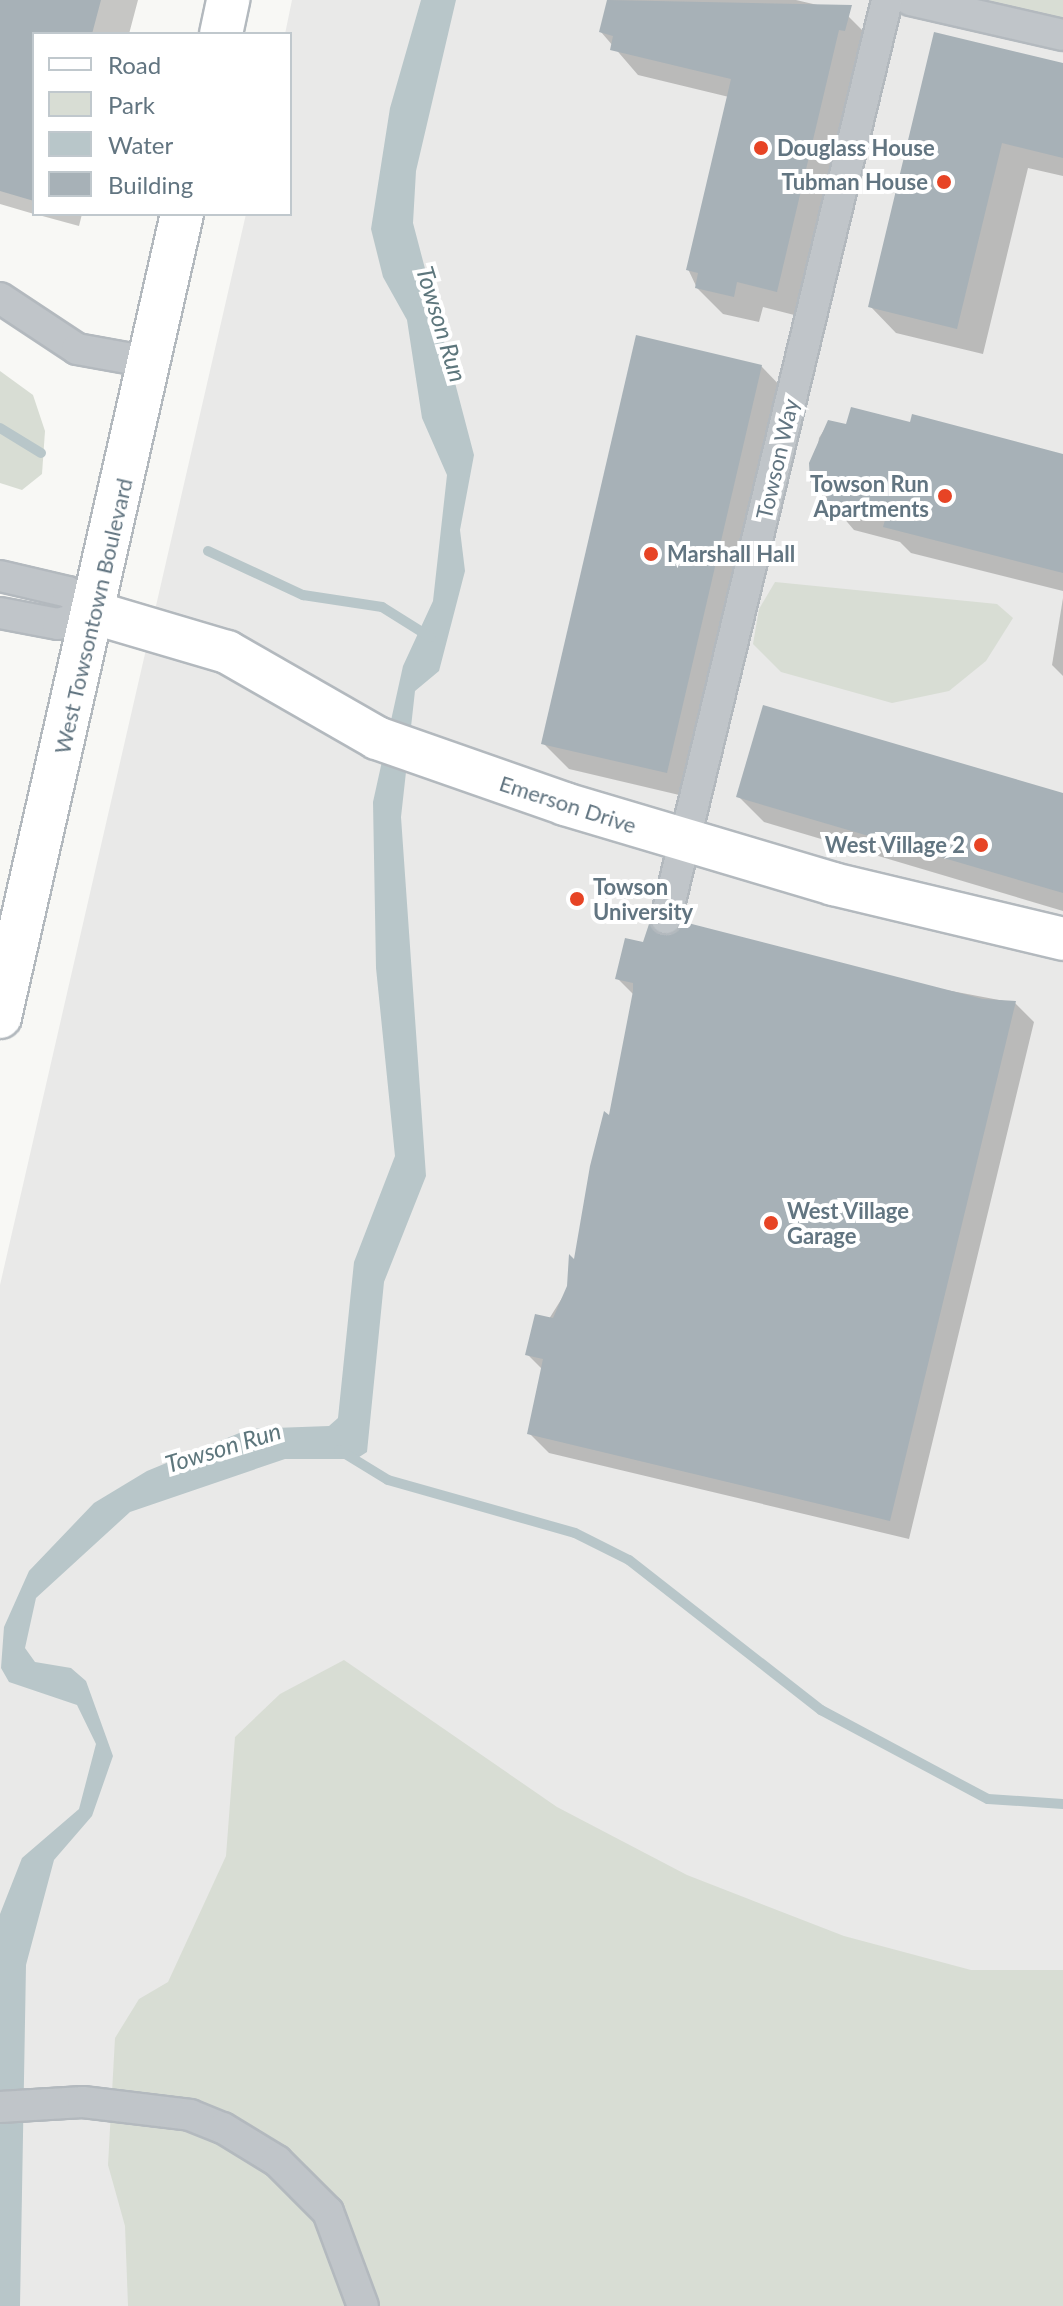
<!DOCTYPE html>
<style>
body{margin:0}
#map{position:relative;width:1063px;height:2306px;overflow:hidden;background:#f8f8f5;font-family:Lato,sans-serif}
div>[style]{position:absolute}
.built>*{inset:0;background:#e9e9e8}
.green>*{inset:0;background:#d8ddd4}
.water>*{inset:0;background:#b8c6c9}
.shadow>*{inset:0;background:#0003}
.stream>*{height:10px;margin:-5px;padding:0 5px;transform-origin:5px;border-radius:5px;background:#b8c6c9}
.building>*{inset:0;background:#a7b1b7}
.roads{filter:drop-shadow(2px 0 #b3b9be) drop-shadow(-2px 0 #b3b9be) drop-shadow(0 2px #b3b9be) drop-shadow(0 -2px #b3b9be)}
.street>*{height:30px;margin:-15px;padding:0 15px;transform-origin:15px;border-radius:15px;background:#c0c5c9}
.secondary>*{height:42px;margin:-21px;padding:0 21px;transform-origin:21px;border-radius:21px;background:#fff}
.dots>*{width:22px;height:22px;translate:-50% -50%;box-sizing:border-box;border:4px solid #fff;border-radius:50%}
span{translate:-50% -50%;white-space:nowrap;text-align:center;line-height:1.15;-webkit-text-stroke:8px #fff;paint-order:stroke}
.poi-label{font-size:22px;color:#627581;font-weight:700}
.left{translate:0 -50%;text-align:left}
.right{translate:-100% -50%;text-align:right}
.street-label{font-size:22px;color:#627581}
.water-label{font-size:24px;color:#5d767c;font-style:italic}
.legend{position:absolute;left:32px;top:32px;width:260px;height:184px;box-sizing:border-box;background:#fff;border:2px solid #c0c8cd;margin:0;padding:10px 14px;list-style:none;font-size:24px;color:#627581}
.legend li{display:flex;align-items:center;gap:16px;height:40px}
.legend b{width:40px;border:2px solid #c0c8cd}
</style>
<div id="map">
<div class="built">
<i style="clip-path:polygon(292px 0,1063px 0,1063px 2306px,0 2306px,0 1285px,246px 214px,290px 214px,285px 34px)"></i>
</div>
<div class="green">
<i style="clip-path:polygon(990px 0,1063px 0,1063px 30px,987px 12px)"></i>
<i style="clip-path:polygon(0 371px,33px 395px,45px 431px,42px 474px,22px 490px,0 483px)"></i>
<i style="clip-path:polygon(775px 582px,997px 604px,1013px 618px,986px 661px,949px 691px,892px 703px,781px 672px,753px 644px,759px 609px)"></i>
<i style="clip-path:polygon(344px 1660px,557px 1807px,687px 1875px,844px 1936px,971px 1970px,1063px 1970px,1063px 2306px,128px 2306px,125px 2226px,108px 2165px,115px 2038px,139px 1999px,168px 1982px,226px 1856px,235px 1737px,280px 1694px)"></i>
</div>
<div class="water">
<i style="clip-path:polygon(421px 0,456px 0,416px 171px,413px 223px,474px 455px,460px 530px,465px 571px,439px 671px,415px 691px,401px 817px,426px 1176px,384px 1282px,367px 1452px,356px 1459px,285px 1459px,130px 1512px,36px 1598px,25px 1648px,35px 1662px,71px 1668px,86px 1681px,113px 1756px,92px 1816px,54px 1860px,26px 1965px,20px 2306px,0 2306px,0 1914px,22px 1858px,79px 1809px,96px 1744px,77px 1705px,9px 1682px,1px 1668px,4px 1627px,29px 1571px,94px 1503px,147px 1471px,249px 1429px,329px 1426px,338px 1418px,354px 1262px,395px 1156px,376px 968px,373px 802px,403px 666px,433px 601px,447px 475px,422px 418px,407px 320px,383px 277px,371px 229px,390px 108px)"></i>
</div>
<div class="shadow">
<i style="clip-path:polygon(0 0,138px 0,129px 34px,34px 34px,34px 214px,0 204px)"></i>
<i style="clip-path:polygon(608px 0,796px 0,843px 11px,869px 37px,802px 317px,763px 307px,759px 322px,723px 314px,697px 288px,688px 269px,729px 97px,638px 75px,601px 32px)"></i>
<i style="clip-path:polygon(1063px 65px,1063px 176px,1028px 168px,983px 354px,896px 333px,870px 306px)"></i>
<i style="clip-path:polygon(35px 214px,82px 214px,79px 226px)"></i>
<i style="clip-path:polygon(761px 366px,787px 393px,692px 798px,569px 769px,543px 743px)"></i>
<i style="clip-path:polygon(829px 422px,1063px 456px,1063px 591px,911px 553px,900px 542px,854px 530px,813px 482px,819px 438px)"></i>
<i style="clip-path:polygon(1063px 598px,1063px 676px,1052px 665px)"></i>
<i style="clip-path:polygon(1063px 795px,1063px 911px,764px 822px,738px 796px)"></i>
<i style="clip-path:polygon(671px 938px,1015px 1003px,1034px 1022px,909px 1539px,549px 1453px,530px 1434px,543px 1370px,527px 1354px,569px 1287px,610px 1119px,634px 995px,617px 978px,644px 944px)"></i>
</div>
<div class="stream">
<i style="left:0;top:428px;width:48px;rotate:31.4deg"></i>
<i style="left:208px;top:551px;width:105px;rotate:24.9deg"></i>
<i style="left:303px;top:595px;width:80px;rotate:8.6deg"></i>
<i style="left:382px;top:607px;width:57px;rotate:32deg"></i>
<i style="left:339px;top:1450px;width:57px;rotate:31.5deg"></i>
<i style="left:388px;top:1480px;width:194px;rotate:15.8deg"></i>
<i style="left:575px;top:1533px;width:60px;rotate:26.6deg"></i>
<i style="left:629px;top:1560px;width:244px;rotate:38deg"></i>
<i style="left:821px;top:1710px;width:189px;rotate:28.1deg"></i>
<i style="left:988px;top:1799px;width:75px;rotate:3.8deg"></i>
</div>
<div class="building">
<i style="clip-path:polygon(0 0,101px 0,92px 34px,34px 34px,34px 201px,0 191px)"></i>
<i style="clip-path:polygon(607px 0,852px 5px,845px 31px,839px 30px,777px 292px,737px 282px,734px 297px,695px 288px,698px 273px,686px 270px,731px 79px,610px 50px,613px 36px,599px 32px)"></i>
<i style="clip-path:polygon(934px 32px,1063px 63px,1063px 158px,1002px 143px,957px 329px,868px 307px)"></i>
<i style="clip-path:polygon(636px 335px,762px 365px,667px 773px,541px 744px)"></i>
<i style="clip-path:polygon(851px 407px,910px 422px,912px 414px,1063px 454px,1063px 573px,883px 527px,885px 520px,826px 505px,829px 487px,810px 482px,809px 463px,828px 420px,846px 424px)"></i>
<i style="clip-path:polygon(763px 705px,1063px 793px,1063px 893px,736px 797px)"></i>
<i style="clip-path:polygon(684px 922px,983px 999px,1016px 1001px,890px 1521px,527px 1434px,543px 1359px,525px 1355px,535px 1314px,553px 1318px,567px 1286px,569px 1254px,574px 1259px,590px 1166px,604px 1111px,609px 1115px,633px 991px,633px 983px,615px 979px,625px 938px,643px 942px,649px 924px,670px 935px)"></i>
</div>
<div class="roads">
<div class="street">
<i style="left:910px;top:0;width:157px;rotate:12.9deg"></i>
<i style="left:0;top:298px;width:92px;rotate:33.5deg"></i>
<i style="left:77px;top:349px;width:73px;rotate:10.2deg"></i>
<i style="left:0;top:576px;width:70px;rotate:13.2deg"></i>
<i style="left:68px;top:592px;width:34px;rotate:38deg"></i>
<i style="left:0;top:613px;width:59px;rotate:10.7deg"></i>
<i style="left:58px;top:624px;width:39px;rotate:-17deg"></i>
<i style="left:666px;top:918px;width:944px;rotate:-76.46deg"></i>
<i style="left:0;top:2107px;width:83px;rotate:-3.4deg"></i>
<i style="left:83px;top:2102px;width:108px;rotate:6.9deg"></i>
<i style="left:190px;top:2115px;width:35px;rotate:22deg"></i>
<i style="left:223px;top:2128px;width:63px;rotate:31.4deg"></i>
<i style="left:277px;top:2161px;width:72px;rotate:45deg"></i>
<i style="left:328px;top:2212px;width:100px;rotate:69.6deg"></i>
</div>
<div class="secondary">
<i style="left:221px;top:34px;width:35px;rotate:-78deg"></i>
<i style="left:95px;top:613px;width:138px;rotate:16.5deg"></i>
<i style="left:227px;top:652px;width:173px;rotate:29.8deg"></i>
<i style="left:377px;top:738px;width:199px;rotate:19.3deg"></i>
<i style="left:565px;top:804px;width:280px;rotate:16.6deg"></i>
<i style="left:833px;top:884px;width:236px;rotate:13.4deg"></i>
<i style="left:0;top:1017px;width:823px;rotate:-77.23deg"></i>
</div>
</div>
<div class="dots">
<i style="left:761px;top:148px;background:#e74425"></i>
<i style="left:944px;top:182px;background:#e74425"></i>
<i style="left:945px;top:496px;background:#e74425"></i>
<i style="left:651px;top:554px;background:#e74425"></i>
<i style="left:981px;top:845px;background:#e74425"></i>
<i style="left:577px;top:899px;background:#e74425"></i>
<i style="left:771px;top:1223px;background:#e74425"></i>
</div>
<div class="poi-label">
<span class="left" style="left:777px;top:148px">Douglass House</span>
<span class="right" style="left:928px;top:182px">Tubman House</span>
<span class="right" style="left:929px;top:496px">Towson Run<br>Apartments</span>
<span class="left" style="left:667px;top:554px">Marshall Hall</span>
<span class="right" style="left:965px;top:845px">West Village 2</span>
<span class="left" style="left:593px;top:899px">Towson<br>University</span>
<span class="left" style="left:787px;top:1223px">West Village<br>Garage</span>
</div>
<div class="street-label">
<span style="left:777px;top:459px;rotate:-77deg">Towson Way</span>
<span style="left:93px;top:616px;rotate:-77deg">West Towsontown Boulevard</span>
<span style="left:568px;top:804px;rotate:18deg">Emerson Drive</span>
</div>
<div class="water-label">
<span style="left:442px;top:324px;rotate:73deg">Towson Run</span>
<span style="left:223px;top:1447px;rotate:-17deg">Towson Run</span>
</div>
<ul class="legend">
<li><b style="height:10px;background:#fff"></b>Road</li>
<li><b style="height:22px;background:#d8ddd4"></b>Park</li>
<li><b style="height:22px;background:#b8c6c9"></b>Water</li>
<li><b style="height:22px;background:#a7b1b7"></b>Building</li>
</ul>
</div>
